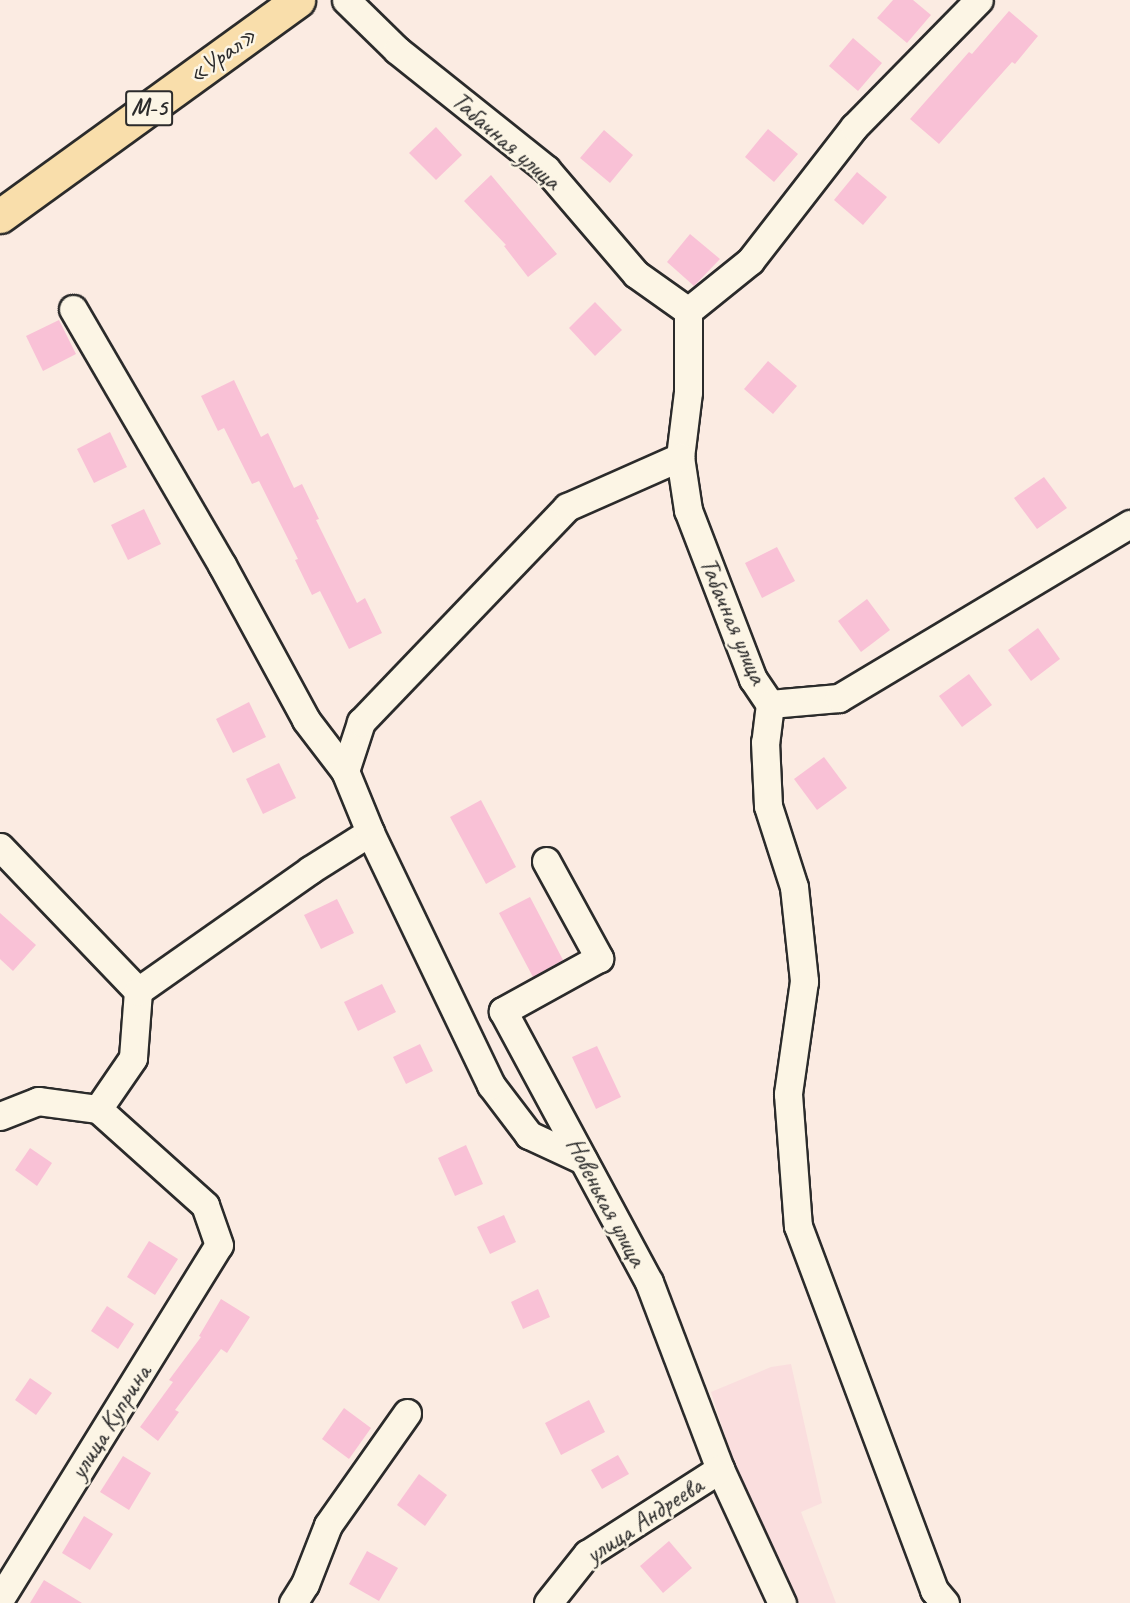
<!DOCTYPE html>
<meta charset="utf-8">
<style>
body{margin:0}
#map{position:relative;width:1130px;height:1603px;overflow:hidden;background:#fbebe2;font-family:Caveat,sans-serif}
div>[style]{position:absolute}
.built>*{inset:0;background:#fadede}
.building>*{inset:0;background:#f9c1d6}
.roads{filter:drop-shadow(2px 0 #2b2b2b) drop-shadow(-2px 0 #2b2b2b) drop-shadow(0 2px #2b2b2b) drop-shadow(0 -2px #2b2b2b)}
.minor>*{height:27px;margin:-13.5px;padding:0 13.5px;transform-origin:13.5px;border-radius:13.5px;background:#fcf5e5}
.highway>*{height:33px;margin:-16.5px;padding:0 16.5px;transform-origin:16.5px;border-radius:16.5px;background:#f9deab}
span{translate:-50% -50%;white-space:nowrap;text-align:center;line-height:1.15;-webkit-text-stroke:5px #fcf5e5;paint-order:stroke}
.shield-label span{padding:2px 4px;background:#fcf5e5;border:2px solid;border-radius:4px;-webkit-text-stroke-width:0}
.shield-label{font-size:24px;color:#2b2b2b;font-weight:700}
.street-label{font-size:26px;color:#2b2b2b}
</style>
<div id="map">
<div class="built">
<i style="clip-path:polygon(791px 1364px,822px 1503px,801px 1512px,836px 1603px,779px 1603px,711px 1392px,771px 1367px)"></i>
</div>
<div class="building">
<i style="clip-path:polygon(893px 0,913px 0,931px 15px,907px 43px,877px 18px)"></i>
<i style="clip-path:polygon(1009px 11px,1038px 36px,1015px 64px,1012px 62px,939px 144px,910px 119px,969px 52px,972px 54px)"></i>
<i style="clip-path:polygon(853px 38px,882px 63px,858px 91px,829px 66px)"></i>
<i style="clip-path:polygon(436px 127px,462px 155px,436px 180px,409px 153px)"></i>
<i style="clip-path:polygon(768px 129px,798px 154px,774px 182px,745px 157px)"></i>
<i style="clip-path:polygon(604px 130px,633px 155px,610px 183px,580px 158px)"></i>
<i style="clip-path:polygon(857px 172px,887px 197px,863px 225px,834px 200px)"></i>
<i style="clip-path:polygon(491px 175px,557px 254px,528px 277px,504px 246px,506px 245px,464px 201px)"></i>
<i style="clip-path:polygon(690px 234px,720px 259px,694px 286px,667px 262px)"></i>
<i style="clip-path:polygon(595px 302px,622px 330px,595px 356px,569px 328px)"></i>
<i style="clip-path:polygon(59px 320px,76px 354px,43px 371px,26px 336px)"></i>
<i style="clip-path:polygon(768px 361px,797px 386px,773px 414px,744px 389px)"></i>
<i style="clip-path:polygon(234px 380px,261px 437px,268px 433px,294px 488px,302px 484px,319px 519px,316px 520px,357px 603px,365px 598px,382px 633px,349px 649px,320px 591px,312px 595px,295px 560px,298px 559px,259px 481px,252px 484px,224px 428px,218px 431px,201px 396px)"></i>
<i style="clip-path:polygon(110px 432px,127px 467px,94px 483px,77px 449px)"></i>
<i style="clip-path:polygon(1044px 477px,1067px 508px,1037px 529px,1014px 498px)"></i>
<i style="clip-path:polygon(144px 509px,161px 544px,128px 560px,111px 525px)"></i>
<i style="clip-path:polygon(777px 547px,795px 581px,762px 598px,745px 563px)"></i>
<i style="clip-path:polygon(867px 599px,890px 630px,861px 652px,838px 621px)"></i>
<i style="clip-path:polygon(1038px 628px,1060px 659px,1031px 681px,1008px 650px)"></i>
<i style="clip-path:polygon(969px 674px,992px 705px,962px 727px,939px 696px)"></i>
<i style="clip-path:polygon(249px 702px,266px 737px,233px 753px,216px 719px)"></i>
<i style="clip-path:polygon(824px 757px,847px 788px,817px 810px,794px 779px)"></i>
<i style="clip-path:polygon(279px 763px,296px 798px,263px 814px,246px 779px)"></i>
<i style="clip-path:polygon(481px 800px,516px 867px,486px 884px,450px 817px)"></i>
<i style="clip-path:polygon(530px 897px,563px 960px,533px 977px,499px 913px)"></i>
<i style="clip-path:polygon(337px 899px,354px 933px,321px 949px,304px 915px)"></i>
<i style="clip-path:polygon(0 913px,36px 945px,13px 971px,0 959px)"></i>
<i style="clip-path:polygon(382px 984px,396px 1012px,358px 1031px,344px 1002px)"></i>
<i style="clip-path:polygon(420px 1044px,433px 1071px,406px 1084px,393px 1057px)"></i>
<i style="clip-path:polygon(597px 1046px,621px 1097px,596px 1109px,572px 1057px)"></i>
<i style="clip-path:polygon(466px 1145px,483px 1184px,455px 1196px,438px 1158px)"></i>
<i style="clip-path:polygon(30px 1148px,52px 1163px,37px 1186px,15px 1170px)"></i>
<i style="clip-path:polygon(504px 1215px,516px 1242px,490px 1254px,477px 1227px)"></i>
<i style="clip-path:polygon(149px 1241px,178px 1259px,155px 1295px,127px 1277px)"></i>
<i style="clip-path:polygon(538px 1289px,550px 1317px,523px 1329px,511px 1302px)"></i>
<i style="clip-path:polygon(221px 1299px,250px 1317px,227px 1353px,221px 1349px,175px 1410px,179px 1412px,158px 1441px,140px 1427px,173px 1382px,169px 1380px,201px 1337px,199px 1336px)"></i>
<i style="clip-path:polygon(107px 1306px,134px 1324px,118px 1349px,91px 1331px)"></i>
<i style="clip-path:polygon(30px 1378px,52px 1393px,36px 1415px,15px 1400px)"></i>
<i style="clip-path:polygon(589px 1400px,605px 1432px,561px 1455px,545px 1423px)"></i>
<i style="clip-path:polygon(344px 1408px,371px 1428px,349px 1459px,322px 1439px)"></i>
<i style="clip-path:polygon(618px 1455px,629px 1474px,602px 1489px,591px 1470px)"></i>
<i style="clip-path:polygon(123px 1456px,151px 1473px,129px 1510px,100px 1492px)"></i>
<i style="clip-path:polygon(419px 1474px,447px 1495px,425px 1526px,397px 1505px)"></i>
<i style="clip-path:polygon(84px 1516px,113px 1534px,90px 1570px,62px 1553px)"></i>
<i style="clip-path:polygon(669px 1541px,692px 1568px,663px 1593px,640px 1566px)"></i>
<i style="clip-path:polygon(367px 1551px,398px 1568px,379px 1601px,349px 1584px)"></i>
<i style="clip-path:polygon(44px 1580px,82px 1603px,30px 1603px)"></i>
</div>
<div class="roads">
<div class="minor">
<i style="left:346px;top:0;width:71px;rotate:44.4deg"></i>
<i style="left:397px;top:50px;width:191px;rotate:38.6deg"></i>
<i style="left:546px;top:169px;width:138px;rotate:49.4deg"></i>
<i style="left:636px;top:274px;width:64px;rotate:35.4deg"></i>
<i style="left:688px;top:311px;width:80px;rotate:-38.9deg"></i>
<i style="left:750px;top:261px;width:170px;rotate:-52.2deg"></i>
<i style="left:854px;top:127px;width:178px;rotate:-45.5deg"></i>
<i style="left:73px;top:309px;width:296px;rotate:59.8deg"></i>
<i style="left:222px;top:565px;width:176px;rotate:61.5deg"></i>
<i style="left:306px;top:720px;width:64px;rotate:52.6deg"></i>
<i style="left:688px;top:311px;width:81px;rotate:90deg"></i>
<i style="left:688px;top:392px;width:65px;rotate:97deg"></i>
<i style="left:680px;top:457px;width:54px;rotate:81.4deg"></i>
<i style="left:688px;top:510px;width:181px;rotate:69deg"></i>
<i style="left:753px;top:679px;width:30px;rotate:56deg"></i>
<i style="left:770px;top:704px;width:69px;rotate:-5deg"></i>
<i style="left:839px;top:698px;width:339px;rotate:-30.9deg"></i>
<i style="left:770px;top:704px;width:38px;rotate:97deg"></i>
<i style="left:765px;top:742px;width:64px;rotate:87.3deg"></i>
<i style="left:768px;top:806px;width:85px;rotate:72.2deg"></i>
<i style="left:794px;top:887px;width:95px;rotate:83.9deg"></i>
<i style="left:804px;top:981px;width:114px;rotate:98.1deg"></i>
<i style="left:788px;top:1094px;width:132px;rotate:85.7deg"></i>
<i style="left:798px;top:1226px;width:389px;rotate:69.5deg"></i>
<i style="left:934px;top:1590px;width:17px;rotate:50deg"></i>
<i style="left:0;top:847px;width:199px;rotate:46.2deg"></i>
<i style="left:138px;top:991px;width:67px;rotate:94.3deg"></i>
<i style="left:133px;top:1058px;width:62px;rotate:124.5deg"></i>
<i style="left:546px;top:861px;width:111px;rotate:61.3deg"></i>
<i style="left:599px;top:958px;width:110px;rotate:151.1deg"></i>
<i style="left:503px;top:1011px;width:308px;rotate:61.7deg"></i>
<i style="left:649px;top:1282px;width:200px;rotate:69.2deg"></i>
<i style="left:720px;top:1469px;width:148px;rotate:65.2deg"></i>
<i style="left:138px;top:991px;width:210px;rotate:-35.1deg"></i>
<i style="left:310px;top:870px;width:71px;rotate:-32.3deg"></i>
<i style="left:0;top:1116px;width:41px;rotate:-21.5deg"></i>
<i style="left:38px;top:1101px;width:61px;rotate:7.6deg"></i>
<i style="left:583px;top:1160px;width:60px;rotate:-155.2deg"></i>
<i style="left:529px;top:1135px;width:63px;rotate:-127.2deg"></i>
<i style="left:491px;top:1085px;width:280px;rotate:-115.6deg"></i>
<i style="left:370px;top:832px;width:66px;rotate:-112.3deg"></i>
<i style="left:345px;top:771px;width:52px;rotate:-71.9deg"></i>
<i style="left:361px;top:722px;width:298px;rotate:-46.2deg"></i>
<i style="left:567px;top:507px;width:124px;rotate:-23.9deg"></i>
<i style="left:0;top:1599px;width:416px;rotate:-58.3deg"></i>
<i style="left:219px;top:1245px;width:42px;rotate:-109.3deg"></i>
<i style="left:205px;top:1205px;width:144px;rotate:-138.1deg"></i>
<i style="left:293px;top:1603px;width:22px;rotate:-58deg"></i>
<i style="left:305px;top:1584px;width:63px;rotate:-68.7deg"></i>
<i style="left:328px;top:1525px;width:137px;rotate:-54.8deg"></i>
<i style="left:548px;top:1603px;width:63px;rotate:-51.5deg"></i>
<i style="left:587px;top:1554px;width:158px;rotate:-32.6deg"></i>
</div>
<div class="highway">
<i style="left:0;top:216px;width:368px;rotate:-35.9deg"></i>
</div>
</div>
<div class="shield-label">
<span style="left:149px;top:108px">М-5</span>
</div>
<div class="street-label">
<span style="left:222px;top:55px;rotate:-36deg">«Урал»</span>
<span style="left:506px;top:141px;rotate:41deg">Табачная улица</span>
<span style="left:733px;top:621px;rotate:67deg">Табачная улица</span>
<span style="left:606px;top:1202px;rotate:62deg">Новенькая улица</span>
<span style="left:110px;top:1422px;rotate:-58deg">улица Куприна</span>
<span style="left:644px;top:1520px;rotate:-34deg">улица Андреева</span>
</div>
</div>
